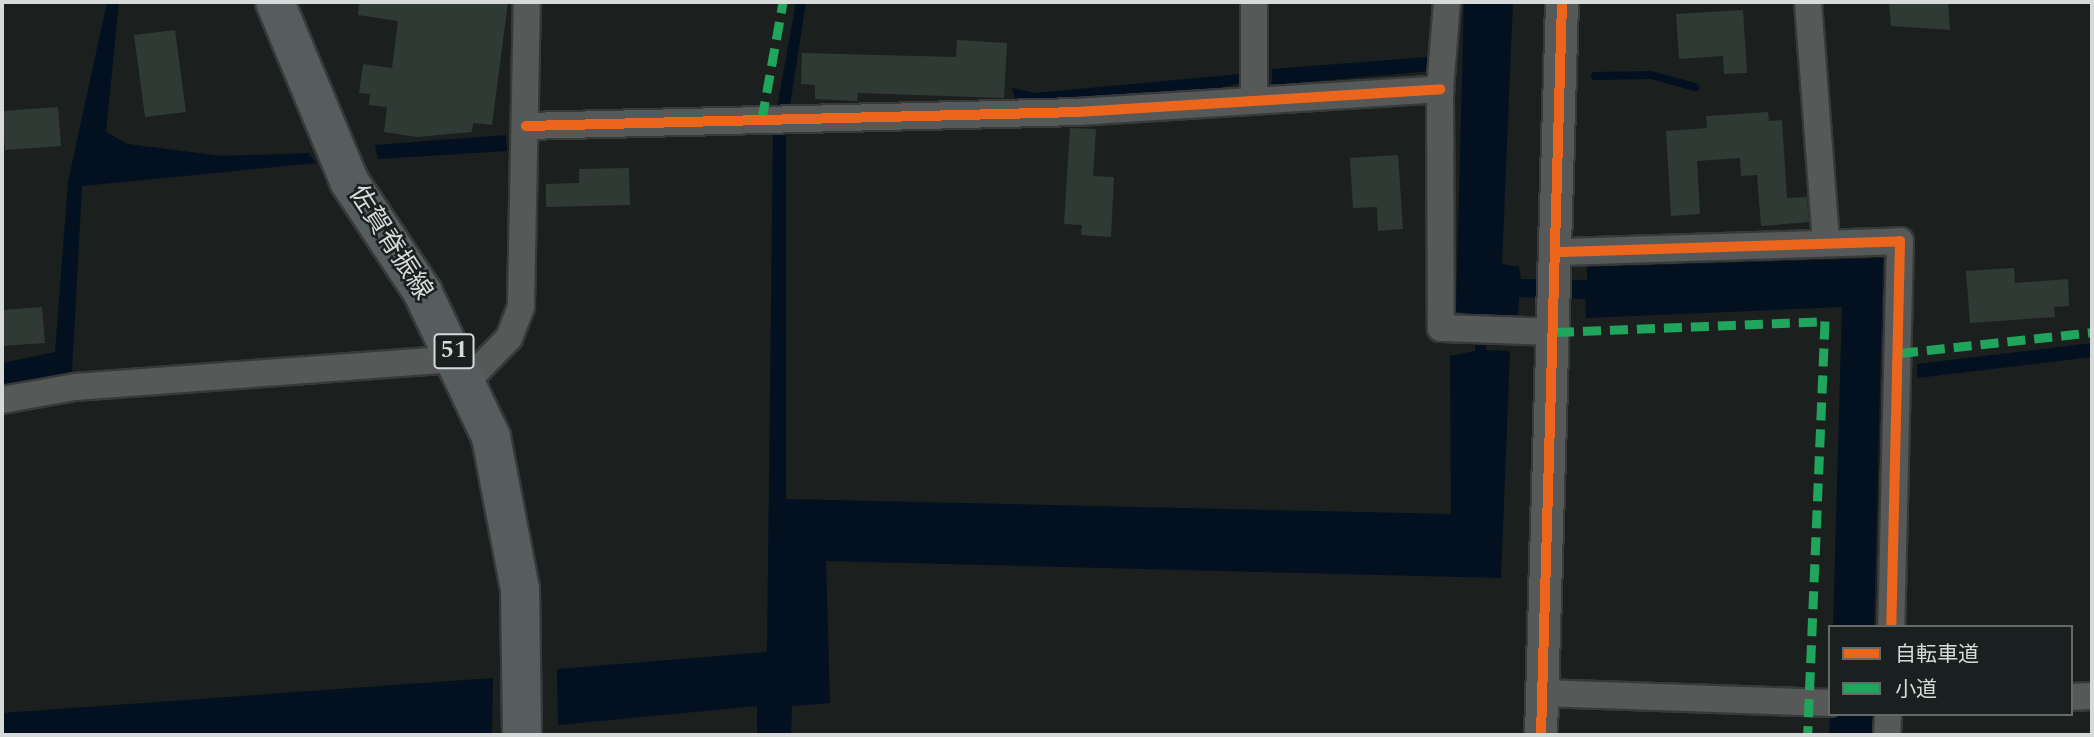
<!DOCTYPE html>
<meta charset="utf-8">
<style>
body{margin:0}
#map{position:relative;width:2094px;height:737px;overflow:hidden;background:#1b1f1e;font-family:Spectral,"Noto Sans JP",serif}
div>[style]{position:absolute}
.water>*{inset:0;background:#021020}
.stream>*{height:8px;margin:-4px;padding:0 4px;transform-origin:4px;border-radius:4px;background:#021020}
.building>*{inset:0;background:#303a35}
.roads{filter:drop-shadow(2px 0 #373a3a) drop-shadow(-2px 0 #373a3a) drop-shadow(0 2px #373a3a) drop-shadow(0 -2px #373a3a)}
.minor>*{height:26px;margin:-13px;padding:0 13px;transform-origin:13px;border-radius:13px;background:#565958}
.tertiary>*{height:32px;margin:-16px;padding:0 16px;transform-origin:16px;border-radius:16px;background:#565958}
.primary>*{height:38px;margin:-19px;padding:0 19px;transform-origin:19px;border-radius:19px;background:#565d5e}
.quiet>*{height:9px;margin-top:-4.5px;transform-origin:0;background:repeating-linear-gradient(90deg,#20a55d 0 18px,transparent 0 27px)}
.cycleway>*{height:10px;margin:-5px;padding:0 5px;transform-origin:5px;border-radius:5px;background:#eb651d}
span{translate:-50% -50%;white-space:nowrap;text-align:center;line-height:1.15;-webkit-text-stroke:5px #1a201f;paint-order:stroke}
.shield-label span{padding:2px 5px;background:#1a201f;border:2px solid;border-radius:5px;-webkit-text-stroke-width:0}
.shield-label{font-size:24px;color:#d6dad9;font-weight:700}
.street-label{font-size:26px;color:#d6dad9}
.frame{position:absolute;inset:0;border:4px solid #d6dad9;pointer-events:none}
.legend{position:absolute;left:1828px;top:625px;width:245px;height:91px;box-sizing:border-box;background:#1a201f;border:2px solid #656a69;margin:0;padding:9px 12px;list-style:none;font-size:21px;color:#d6dad9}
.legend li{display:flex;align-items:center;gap:14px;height:35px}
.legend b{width:35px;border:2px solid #656a69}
</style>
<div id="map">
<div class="water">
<i style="clip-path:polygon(107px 2px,119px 2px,106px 132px,128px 144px,222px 156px,309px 153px,316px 163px,82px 186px,72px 372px,2px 386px,2px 363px,55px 352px,68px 182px)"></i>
<i style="clip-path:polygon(796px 2px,806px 2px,786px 131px,786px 499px,1451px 514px,1450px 356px,1475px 351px,1477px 317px,1456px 311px,1464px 2px,1513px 2px,1502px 264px,1519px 267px,1521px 279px,1587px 280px,1587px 267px,1883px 258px,1874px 627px,1833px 627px,1842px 307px,1586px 318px,1585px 299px,1519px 297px,1518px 318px,1484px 317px,1486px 350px,1510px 351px,1501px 578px,826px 561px,830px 703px,792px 706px,791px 735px,757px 735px,757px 706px,558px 725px,557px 669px,767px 652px,773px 130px)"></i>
<i style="clip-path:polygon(1428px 57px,1431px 71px,1272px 85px,1272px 69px)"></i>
<i style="clip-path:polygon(1240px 74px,1239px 83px,1214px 90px,1016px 102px,1012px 88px,1035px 93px)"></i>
<i style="clip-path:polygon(506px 135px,507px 151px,378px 159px,375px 145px)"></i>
<i style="clip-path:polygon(2092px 343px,2092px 357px,1917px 378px,1917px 364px)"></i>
<i style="clip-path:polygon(493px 678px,492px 735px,2px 735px,2px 713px)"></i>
<i style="clip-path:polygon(1844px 714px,1876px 716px,1876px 735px,1829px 735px,1830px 718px)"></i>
</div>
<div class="stream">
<i style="left:1595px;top:76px;width:56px;rotate:-1deg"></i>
<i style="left:1651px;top:75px;width:46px;rotate:15.3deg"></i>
</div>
<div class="building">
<i style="clip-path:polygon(359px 2px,508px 2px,492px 125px,473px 123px,472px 132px,417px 137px,384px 132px,387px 107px,369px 105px,370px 94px,359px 93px,363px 64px,392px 68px,398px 21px,358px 15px)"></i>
<i style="clip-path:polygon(1889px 2px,1948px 2px,1950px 30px,1891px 26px)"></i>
<i style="clip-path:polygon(1743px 10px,1747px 73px,1724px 74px,1723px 56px,1679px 59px,1676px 14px)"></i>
<i style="clip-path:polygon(175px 30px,186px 112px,145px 117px,134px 35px)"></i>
<i style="clip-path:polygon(957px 40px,1007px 43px,1004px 98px,858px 93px,857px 101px,815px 99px,815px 85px,801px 84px,802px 53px,956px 57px)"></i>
<i style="clip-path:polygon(58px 107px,61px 146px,5px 150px,2px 111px)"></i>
<i style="clip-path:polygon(1768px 112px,1769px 121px,1782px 120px,1787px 198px,1807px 197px,1809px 222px,1761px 226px,1757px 175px,1741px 176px,1740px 158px,1697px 161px,1700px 214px,1671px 216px,1666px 131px,1707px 128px,1706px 116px)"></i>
<i style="clip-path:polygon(1070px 128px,1096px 129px,1093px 176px,1114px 177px,1111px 237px,1081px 235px,1082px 225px,1064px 224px)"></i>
<i style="clip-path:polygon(1398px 155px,1403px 229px,1378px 231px,1377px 207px,1353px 208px,1350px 158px)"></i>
<i style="clip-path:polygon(629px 168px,630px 205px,546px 207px,546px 184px,579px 183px,579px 169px)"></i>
<i style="clip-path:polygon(2014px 268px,2015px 283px,2068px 279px,2069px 306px,2054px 307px,2055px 317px,1970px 323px,1966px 271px)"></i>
<i style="clip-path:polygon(42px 307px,45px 343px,2px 346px,2px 310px)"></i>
</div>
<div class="roads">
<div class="minor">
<i style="left:1254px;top:2px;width:97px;rotate:90deg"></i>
<i style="left:1447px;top:2px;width:87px;rotate:94.6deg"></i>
<i style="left:1440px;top:89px;width:239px;rotate:89.8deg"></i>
<i style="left:1441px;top:328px;width:115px;rotate:2deg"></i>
<i style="left:1808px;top:2px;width:241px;rotate:85.7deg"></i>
<i style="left:526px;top:126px;width:552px;rotate:-1.45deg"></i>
<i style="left:1078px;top:112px;width:363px;rotate:-3.6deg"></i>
<i style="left:1559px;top:252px;width:341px;rotate:-1.8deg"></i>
<i style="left:1900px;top:241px;width:386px;rotate:91.3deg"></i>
<i style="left:468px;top:380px;width:59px;rotate:-45.7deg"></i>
<i style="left:509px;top:338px;width:34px;rotate:-69deg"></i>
<i style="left:521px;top:306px;width:304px;rotate:-88.9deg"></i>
<i style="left:2px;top:400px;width:74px;rotate:-10.1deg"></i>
<i style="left:75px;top:387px;width:384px;rotate:-4.2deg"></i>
<i style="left:1542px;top:693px;width:288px;rotate:2deg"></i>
<i style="left:2071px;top:697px;width:21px;rotate:-3deg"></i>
<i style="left:1887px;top:735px;width:21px;rotate:-87deg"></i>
</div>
<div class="tertiary">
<i style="left:1541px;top:735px;width:733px;rotate:-88.36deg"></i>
</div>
<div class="primary">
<i style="left:275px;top:2px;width:194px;rotate:67.5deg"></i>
<i style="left:349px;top:181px;width:134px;rotate:56.5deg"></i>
<i style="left:423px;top:293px;width:159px;rotate:64.7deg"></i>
<i style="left:491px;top:437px;width:155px;rotate:79.2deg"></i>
<i style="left:520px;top:589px;width:146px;rotate:89.2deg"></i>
</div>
</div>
<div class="quiet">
<i style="left:762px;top:119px;width:119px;rotate:-79.8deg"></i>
<i style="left:1556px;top:332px;width:269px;rotate:-2.3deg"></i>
<i style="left:1825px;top:321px;width:414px;rotate:92.4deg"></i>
<i style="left:1900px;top:353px;width:193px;rotate:-6.2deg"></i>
</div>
<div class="cycleway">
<i style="left:526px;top:126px;width:552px;rotate:-1.45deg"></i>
<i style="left:1078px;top:112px;width:363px;rotate:-3.6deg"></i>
<i style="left:1559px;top:252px;width:341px;rotate:-1.8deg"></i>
<i style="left:1900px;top:241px;width:386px;rotate:91.3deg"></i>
<i style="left:1541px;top:735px;width:733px;rotate:-88.36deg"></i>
</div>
<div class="shield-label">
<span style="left:454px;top:351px">51</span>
</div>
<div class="street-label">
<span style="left:390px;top:243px;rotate:57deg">佐賀脊振線</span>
</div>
<div class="frame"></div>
<ul class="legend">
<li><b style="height:9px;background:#eb651d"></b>自転車道</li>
<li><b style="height:9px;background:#20a55d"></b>小道</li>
</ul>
</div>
